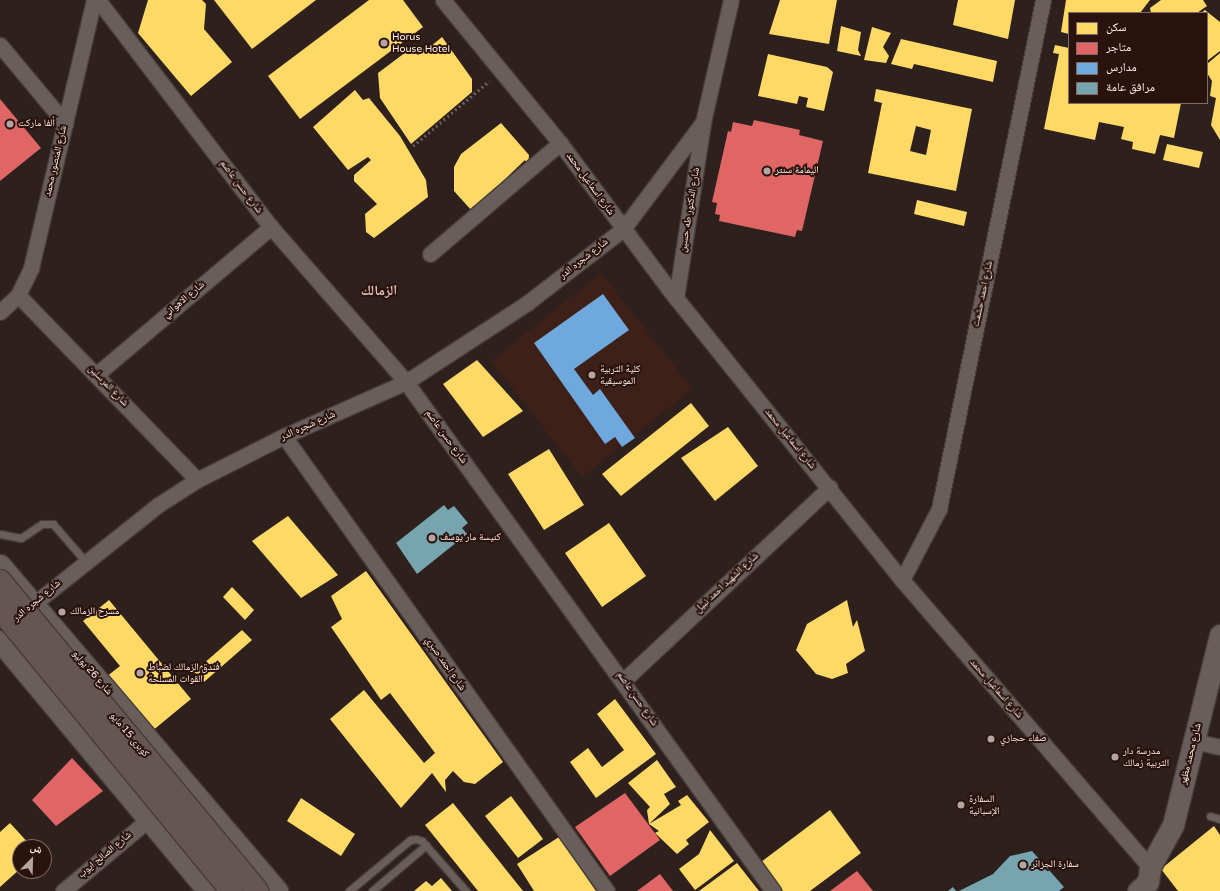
<!DOCTYPE html>
<meta charset="utf-8">
<style>
body{margin:0}
#map{position:relative;width:1220px;height:891px;overflow:hidden;background:#2d201d;font-family:"Varela Round","Noto Naskh Arabic",sans-serif}
div>[style]{position:absolute}
.built>*{inset:0;background:#3d2119}
.homes>*{inset:0;background:#ffd966}
.shops>*{inset:0;background:#e06666}
.schools>*{inset:0;background:#6fa8dc}
.public>*{inset:0;background:#76a5af}
.path>*{height:2.5px;margin-top:-1.25px;transform-origin:0;background:repeating-linear-gradient(90deg,#675d5b 0 2px,transparent 0 5px)}
.roads{filter:drop-shadow(1px 0 #473c39) drop-shadow(-1px 0 #473c39) drop-shadow(0 1px #473c39) drop-shadow(0 -1px #473c39)}
.lane>*{height:7px;margin:-3.5px;padding:0 3.5px;transform-origin:3.5px;border-radius:3.5px;background:#685e5b}
.street>*{height:15px;margin:-7.5px;padding:0 7.5px;transform-origin:7.5px;border-radius:7.5px;background:#685e5b}
.secondary>*{height:21px;margin:-10.5px;padding:0 10.5px;transform-origin:10.5px;border-radius:10.5px;background:#685e5b}
.bridges{filter:drop-shadow(1px 0 #473c39) drop-shadow(-1px 0 #473c39) drop-shadow(0 1px #473c39) drop-shadow(0 -1px #473c39)}
.highway-bridge>*{height:22px;margin:-11px;padding:0 11px;transform-origin:11px;border-radius:11px;background:#655653}
.dots>*{width:11px;height:11px;translate:-50% -50%;box-sizing:border-box;border:2px solid #2a130d;border-radius:50%}
span{translate:-50% -50%;white-space:nowrap;text-align:center;line-height:1.15;-webkit-text-stroke:4px #2a130d;paint-order:stroke}
.poi-label{font-size:10px;color:#feede8}
.left{translate:0 -50%;text-align:left}
.street-label{font-size:10px;color:#feede8}
.district-label{font-size:14px;color:#dabab1;font-weight:700}
.legend{position:absolute;left:1068px;top:12px;width:140px;height:92px;box-sizing:border-box;background:#2a130d;border:1px solid #7f6a65;margin:0;padding:5px 7px;list-style:none;font-size:12px;color:#feede8}
.legend li{display:flex;align-items:center;gap:8px;height:20px}
.legend b{width:20px;border:1px solid #7f6a65}
.north{position:absolute;left:12px;top:839px;width:40px;height:40px;box-sizing:border-box;background:#2a130d;border:1px solid #7f6a65;border-radius:50%;rotate:23deg;font-size:11px;font-weight:700;line-height:16px;text-align:center;color:#feede8}
.north::after{content:'';display:block;margin:auto;width:14px;height:18px;background:#b5a5a1;clip-path:polygon(50% 0,100% 100%,50% 72%,0 100%)}
</style>
<div id="map">
<div class="built">
<i style="clip-path:polygon(601px 273px,693px 389px,582px 477px,491px 361px)"></i>
</div>
<div class="homes">
<i style="clip-path:polygon(148px 0,202px 0,206px 4px,204px 29px,232px 62px,191px 96px,138px 33px)"></i>
<i style="clip-path:polygon(214px 0,316px 0,252px 49px)"></i>
<i style="clip-path:polygon(369px 0,403px 0,423px 27px,300px 119px,268px 76px)"></i>
<i style="clip-path:polygon(780px 0,837px 0,829px 44px,769px 34px)"></i>
<i style="clip-path:polygon(958px 0,1015px 0,1008px 39px,953px 25px)"></i>
<i style="clip-path:polygon(1066px 0,1150px 0,1140px 13px,1069px 13px,1069px 34px,1061px 32px)"></i>
<i style="clip-path:polygon(1161px 0,1203px 0,1207px 6px,1197px 13px,1151px 13px,1150px 8px)"></i>
<i style="clip-path:polygon(1205px 10px,1220px 22px,1220px 51px,1207px 61px,1207px 13px,1201px 13px)"></i>
<i style="clip-path:polygon(841px 26px,861px 32px,858px 50px,861px 56px,837px 51px)"></i>
<i style="clip-path:polygon(872px 27px,891px 33px,883px 47px,889px 56px,886px 63px,864px 60px)"></i>
<i style="clip-path:polygon(442px 37px,472px 79px,472px 92px,411px 144px,380px 98px,378px 73px,410px 49px,418px 55px,427px 45px,430px 47px)"></i>
<i style="clip-path:polygon(901px 39px,997px 61px,993px 82px,914px 64px,912px 69px,891px 64px)"></i>
<i style="clip-path:polygon(1055px 45px,1069px 48px,1069px 103px,1181px 103px,1174px 138px,1160px 135px,1155px 154px,1132px 149px,1133px 142px,1121px 139px,1124px 127px,1099px 122px,1095px 140px,1044px 129px,1059px 54px,1053px 53px)"></i>
<i style="clip-path:polygon(1220px 53px,1220px 140px,1211px 125px,1216px 98px,1210px 96px,1212px 81px,1207px 73px,1207px 64px)"></i>
<i style="clip-path:polygon(768px 54px,827px 67px,833px 72px,824px 111px,806px 107px,808px 98px,799px 96px,797px 104px,758px 96px)"></i>
<i style="clip-path:polygon(evenodd,876px 89px,972px 109px,956px 191px,868px 173px,882px 103px,874px 101px,876px 89px,916px 126px,931px 130px,926px 155px,910px 151px,916px 126px)"></i>
<i style="clip-path:polygon(355px 90px,363px 100px,369px 98px,400px 136px,426px 180px,428px 197px,374px 238px,366px 232px,365px 214px,377px 204px,354px 181px,354px 175px,371px 160px,368px 157px,348px 170px,313px 127px)"></i>
<i style="clip-path:polygon(501px 123px,529px 155px,528px 166px,525px 160px,472px 211px,454px 191px,454px 167px,461px 154px)"></i>
<i style="clip-path:polygon(1167px 144px,1203px 152px,1199px 168px,1163px 160px)"></i>
<i style="clip-path:polygon(917px 200px,967px 212px,964px 226px,914px 214px)"></i>
<i style="clip-path:polygon(477px 360px,523px 411px,483px 437px,443px 384px)"></i>
<i style="clip-path:polygon(691px 403px,709px 426px,621px 496px,602px 474px)"></i>
<i style="clip-path:polygon(728px 427px,758px 466px,715px 501px,681px 458px)"></i>
<i style="clip-path:polygon(549px 449px,584px 505px,544px 530px,508px 474px)"></i>
<i style="clip-path:polygon(288px 516px,338px 575px,301px 598px,252px 541px)"></i>
<i style="clip-path:polygon(609px 523px,646px 576px,602px 607px,565px 553px)"></i>
<i style="clip-path:polygon(366px 571px,503px 762px,475px 784px,464px 782px,453px 771px,445px 780px,446px 792px,432px 773px,401px 808px,330px 719px,364px 690px,429px 769px,424px 763px,435px 753px,390px 693px,381px 700px,331px 627px,342px 619px,331px 596px)"></i>
<i style="clip-path:polygon(232px 587px,254px 610px,245px 620px,223px 597px)"></i>
<i style="clip-path:polygon(109px 600px,191px 699px,146px 736px,101px 681px,120px 666px,83px 621px)"></i>
<i style="clip-path:polygon(847px 600px,853px 627px,857px 620px,865px 651px,846px 664px,848px 673px,832px 679px,816px 674px,796px 650px,807px 624px)"></i>
<i style="clip-path:polygon(242px 630px,252px 640px,204px 682px,194px 672px)"></i>
<i style="clip-path:polygon(615px 699px,656px 754px,596px 798px,570px 762px,588px 748px,602px 767px,624px 750px,597px 714px)"></i>
<i style="clip-path:polygon(657px 760px,676px 787px,664px 794px,670px 804px,649px 824px,681px 805px,678px 801px,687px 795px,709px 822px,686px 840px,689px 844px,677px 854px,655px 833px,659px 831px,649px 824px,647px 810px,650px 807px,628px 783px)"></i>
<i style="clip-path:polygon(511px 796px,543px 839px,518px 858px,485px 816px)"></i>
<i style="clip-path:polygon(301px 798px,355px 834px,341px 856px,287px 821px)"></i>
<i style="clip-path:polygon(453px 803px,523px 891px,478px 891px,425px 825px)"></i>
<i style="clip-path:polygon(830px 810px,861px 853px,810px 891px,783px 891px,761px 862px)"></i>
<i style="clip-path:polygon(10px 823px,32px 847px,20px 847px,20px 869px,0 887px,0 832px)"></i>
<i style="clip-path:polygon(1214px 826px,1220px 835px,1220px 891px,1178px 891px,1161px 869px)"></i>
<i style="clip-path:polygon(710px 830px,734px 861px,695px 890px,679px 869px,699px 854px)"></i>
<i style="clip-path:polygon(559px 837px,596px 891px,534px 891px,517px 864px)"></i>
<i style="clip-path:polygon(737px 863px,759px 891px,699px 891px)"></i>
<i style="clip-path:polygon(441px 878px,452px 891px,414px 891px,426px 881px,432px 886px)"></i>
</div>
<div class="shops">
<i style="clip-path:polygon(0 99px,41px 148px,0 181px)"></i>
<i style="clip-path:polygon(754px 120px,800px 130px,799px 135px,823px 141px,802px 231px,797px 230px,795px 237px,719px 221px,720px 215px,715px 214px,717px 203px,712px 202px,728px 131px,731px 132px,733px 122px,752px 126px)"></i>
<i style="clip-path:polygon(72px 758px,103px 791px,56px 826px,32px 800px)"></i>
<i style="clip-path:polygon(625px 793px,660px 840px,610px 876px,575px 827px)"></i>
<i style="clip-path:polygon(857px 871px,873px 891px,830px 891px)"></i>
<i style="clip-path:polygon(660px 874px,673px 891px,637px 891px)"></i>
</div>
<div class="schools">
<i style="clip-path:polygon(603px 294px,629px 330px,574px 369px,593px 395px,600px 389px,635px 438px,622px 447px,615px 437px,605px 444px,534px 343px)"></i>
</div>
<div class="public">
<i style="clip-path:polygon(444px 505px,448px 510px,454px 506px,468px 523px,462px 528px,467px 534px,417px 574px,396px 543px)"></i>
<i style="clip-path:polygon(1032px 851px,1064px 887px,1059px 891px,959px 891px,993px 874px,1010px 856px)"></i>
<i style="clip-path:polygon(953px 887px,956px 891px,948px 891px)"></i>
</div>
<div class="path">
<i style="left:413px;top:146px;width:100px;rotate:-40.5deg"></i>
</div>
<div class="roads">
<div class="lane">
<i style="left:0;top:534px;width:21px;rotate:11deg"></i>
<i style="left:21px;top:538px;width:25px;rotate:-34deg"></i>
<i style="left:42px;top:524px;width:11px"></i>
<i style="left:53px;top:524px;width:50px;rotate:49deg"></i>
<i style="left:1210px;top:816px;width:10px;rotate:17deg"></i>
<i style="left:349px;top:891px;width:80px;rotate:-39.9deg"></i>
<i style="left:410px;top:840px;width:6px;rotate:-9deg"></i>
<i style="left:416px;top:839px;width:6px;rotate:18deg"></i>
<i style="left:422px;top:841px;width:67px;rotate:48.7deg"></i>
<i style="left:372px;top:891px;width:71px;rotate:-40.4deg"></i>
</div>
<div class="street">
<i style="left:98px;top:0;width:285px;rotate:52.7deg"></i>
<i style="left:271px;top:227px;width:206px;rotate:48.9deg"></i>
<i style="left:406px;top:382px;width:628px;rotate:54.21deg"></i>
<i style="left:443px;top:0;width:185px;rotate:50.7deg"></i>
<i style="left:560px;top:143px;width:181px;rotate:53.3deg"></i>
<i style="left:668px;top:288px;width:374px;rotate:51.3deg"></i>
<i style="left:902px;top:580px;width:379px;rotate:49.2deg"></i>
<i style="left:0;top:45px;width:102px;rotate:50.2deg"></i>
<i style="left:430px;top:254px;width:171px;rotate:-40.5deg"></i>
<i style="left:18px;top:295px;width:257px;rotate:45.9deg"></i>
<i style="left:676px;top:298px;width:177px;rotate:-81.2deg"></i>
<i style="left:0;top:312px;width:25px;rotate:-43deg"></i>
<i style="left:18px;top:295px;width:30px;rotate:-64deg"></i>
<i style="left:31px;top:268px;width:275px;rotate:-76.8deg"></i>
<i style="left:97px;top:374px;width:228px;rotate:-40.2deg"></i>
<i style="left:284px;top:436px;width:558px;rotate:54.63deg"></i>
<i style="left:902px;top:580px;width:80px;rotate:-62.5deg"></i>
<i style="left:939px;top:509px;width:520px;rotate:-78.45deg"></i>
<i style="left:26px;top:610px;width:169px;rotate:-38.5deg"></i>
<i style="left:158px;top:505px;width:46px;rotate:-32.7deg"></i>
<i style="left:197px;top:480px;width:97px;rotate:-26.8deg"></i>
<i style="left:284px;top:436px;width:133px;rotate:-23.9deg"></i>
<i style="left:406px;top:382px;width:145px;rotate:-33.1deg"></i>
<i style="left:527px;top:303px;width:121px;rotate:-37.6deg"></i>
<i style="left:623px;top:229px;width:134px;rotate:-53.2deg"></i>
<i style="left:703px;top:122px;width:125px;rotate:-77.1deg"></i>
<i style="left:624px;top:680px;width:282px;rotate:-43.1deg"></i>
<i style="left:1194px;top:741px;width:27px;rotate:13deg"></i>
<i style="left:63px;top:891px;width:111px;rotate:-39.9deg"></i>
</div>
<div class="secondary">
<i style="left:0;top:565px;width:428px;rotate:49.6deg"></i>
<i style="left:0;top:641px;width:325px;rotate:50.2deg"></i>
<i style="left:1138px;top:891px;width:13px;rotate:-42deg"></i>
<i style="left:1148px;top:882px;width:15px;rotate:-82deg"></i>
<i style="left:1150px;top:867px;width:48px;rotate:-61.3deg"></i>
<i style="left:1173px;top:825px;width:196px;rotate:-76.1deg"></i>
</div>
</div>
<div class="bridges">
<div class="highway-bridge">
<i style="left:0;top:581px;width:403px;rotate:50.3deg"></i>
<i style="left:0;top:609px;width:365px;rotate:50.6deg"></i>
</div>
</div>
<div class="dots">
<i style="left:384px;top:43px;background:#b5a5a1"></i>
<i style="left:10px;top:124px;background:#b5a5a1"></i>
<i style="left:767px;top:171px;background:#b5a5a1"></i>
<i style="left:592px;top:375px;background:#b5a5a1"></i>
<i style="left:432px;top:538px;background:#b5a5a1"></i>
<i style="left:62px;top:612px;background:#b5a5a1"></i>
<i style="left:140px;top:673px;background:#b5a5a1"></i>
<i style="left:991px;top:739px;background:#b5a5a1"></i>
<i style="left:1115px;top:757px;background:#b5a5a1"></i>
<i style="left:961px;top:805px;background:#b5a5a1"></i>
<i style="left:1023px;top:865px;background:#b5a5a1"></i>
</div>
<div class="poi-label">
<span class="left" style="left:392px;top:43px">Horus<br>House Hotel</span>
<span class="left" style="left:18px;top:124px">ألفا ماركت</span>
<span class="left" style="left:775px;top:171px">اليمامة سنتر</span>
<span class="left" style="left:600px;top:375px">كلية التربية<br>الموسيقية</span>
<span class="left" style="left:440px;top:538px">كنيسة مار يوسف</span>
<span class="left" style="left:70px;top:612px">مسرح الزمالك</span>
<span class="left" style="left:148px;top:673px">فندق الزمالك لضباط<br>القوات المسلحة</span>
<span class="left" style="left:1000px;top:739px">صفاء حجازي</span>
<span class="left" style="left:1123px;top:757px">مدرسة دار<br>التربية زمالك</span>
<span class="left" style="left:969px;top:805px">السفارة<br>الإسبانية</span>
<span class="left" style="left:1031px;top:865px">سفارة الجزائر</span>
</div>
<div class="street-label">
<span style="left:56px;top:161px;rotate:-77deg">شارع المنصور محمد</span>
<span style="left:590px;top:184px;rotate:54deg">شارع اسماعيل محمد</span>
<span style="left:241px;top:187px;rotate:53deg">شارع حسن عاصم</span>
<span style="left:690px;top:210px;rotate:-81deg">شارع الدكتور طه حسين</span>
<span style="left:584px;top:259px;rotate:-38deg">شارع شجره الدر</span>
<span style="left:983px;top:294px;rotate:-78deg">شارع احمد حشمت</span>
<span style="left:184px;top:300px;rotate:-40deg">شارع الاهواني</span>
<span style="left:108px;top:386px;rotate:46deg">شارع المرسلين</span>
<span style="left:308px;top:426px;rotate:-24deg">شارع شجره الدر</span>
<span style="left:446px;top:437px;rotate:54deg">شارع حسن عاصم</span>
<span style="left:790px;top:439px;rotate:51deg">شارع اسماعيل محمد</span>
<span style="left:727px;top:583px;rotate:-43deg">شارع الشهيد احمد نبيل</span>
<span style="left:37px;top:601px;rotate:-40deg">شارع شجره الدر</span>
<span style="left:445px;top:664px;rotate:55deg">شارع احمد صبري</span>
<span style="left:92px;top:673px;rotate:49deg">شارع 26 يوليو</span>
<span style="left:996px;top:689px;rotate:49deg">شارع اسماعيل محمد</span>
<span style="left:637px;top:699px;rotate:55deg">شارع حسن عاصم</span>
<span style="left:129px;top:735px;rotate:50deg">كوبرى 15 مايو</span>
<span style="left:1191px;top:754px;rotate:-76deg">شارع محمد مظهر</span>
<span style="left:105px;top:855px;rotate:-40deg">شارع الصالح ايوب</span>
</div>
<div class="district-label">
<span style="left:379px;top:291px">الزمالك</span>
</div>
<ul class="legend">
<li><b style="height:11px;background:#ffd966"></b>سكن</li>
<li><b style="height:11px;background:#e06666"></b>متاجر</li>
<li><b style="height:11px;background:#6fa8dc"></b>مدارس</li>
<li><b style="height:11px;background:#76a5af"></b>مرافق عامة</li>
</ul>
<div class="north">ش</div>
</div>
